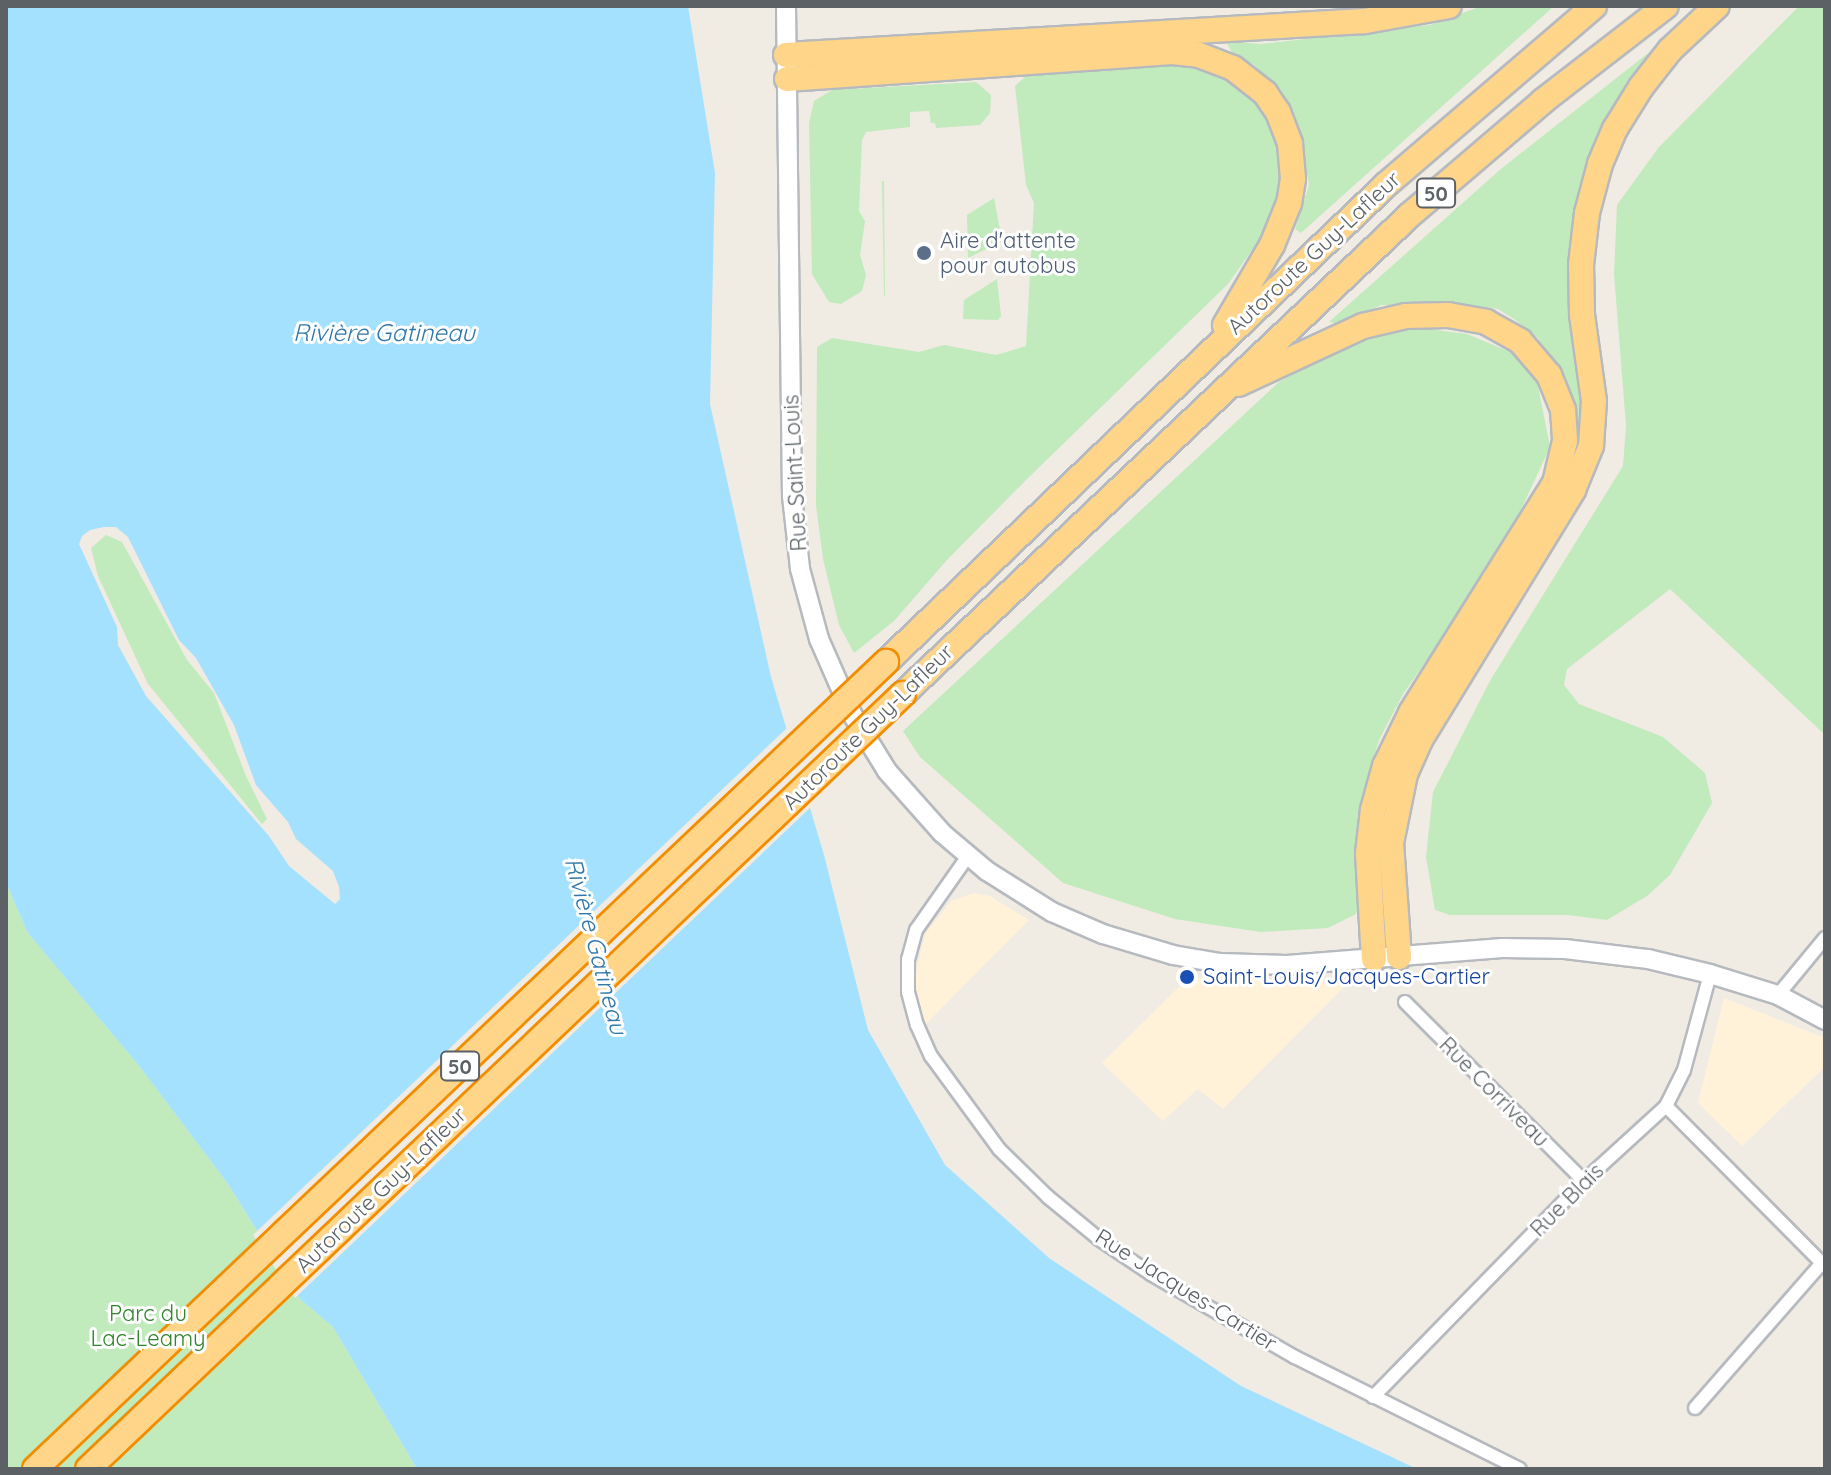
<!DOCTYPE html>
<meta charset="utf-8">
<style>
body{margin:0}
#map{position:relative;width:1831px;height:1475px;overflow:hidden;background:#f0ebe3;font-family:Quicksand,sans-serif}
div>[style]{position:absolute}
.commercial>*{inset:0;background:#fff2d8}
.green>*{inset:0;background:#c1eabd}
.water>*{inset:0;background:#a3e1ff}
.pier>*{inset:0;background:#f0ebe3}
.roads{filter:drop-shadow(2px 0 #b6babf) drop-shadow(-2px 0 #b6babf) drop-shadow(0 2px #b6babf) drop-shadow(0 -2px #b6babf)}
.street>*{height:12px;margin:-6px;padding:0 6px;transform-origin:6px;border-radius:6px;background:#fff}
.secondary>*{height:18px;margin:-9px;padding:0 9px;transform-origin:9px;border-radius:9px;background:#fff}
.highway>*{height:24px;margin:-12px;padding:0 12px;transform-origin:12px;border-radius:12px;background:#ffd58a}
.bridges{filter:drop-shadow(2px 0 #f28d00) drop-shadow(-2px 0 #f28d00) drop-shadow(0 2px #f28d00) drop-shadow(0 -2px #f28d00)}
.highway-bridge>*{height:24px;margin:-12px;padding:0 12px;transform-origin:12px;border-radius:12px;background:#ffd58a}
.dots>*{width:22px;height:22px;translate:-50% -50%;box-sizing:border-box;border:4px solid #fff;border-radius:50%}
span{translate:-50% -50%;white-space:nowrap;text-align:center;line-height:1.15;-webkit-text-stroke:6px #fff;paint-order:stroke}
.shield-label span{padding:2px 6px;background:#fff;border:2px solid;border-radius:6px;-webkit-text-stroke-width:0}
.shield-label{font-size:20px;color:#5b6165;font-weight:700}
.service-label{font-size:22px;color:#4e5e75}
.left{translate:0 -50%;text-align:left}
.street-label{font-size:22px;color:#5b6165}
.transit-label{font-size:22px;color:#164399}
.park-label{font-size:22px;color:#30842b}
.water-label{font-size:24px;color:#3178a9;font-style:italic}
.frame{position:absolute;inset:0;border:8px solid #5b6165;pointer-events:none}
</style>
<div id="map">
<div class="commercial">
<i style="clip-path:polygon(974px 893px,990px 896px,1029px 920px,925px 1025px,917px 1002px,915px 977px,925px 934px,951px 901px)"></i>
<i style="clip-path:polygon(1188px 978px,1349px 982px,1223px 1109px,1198px 1089px,1163px 1121px,1102px 1063px)"></i>
<i style="clip-path:polygon(1724px 998px,1825px 1038px,1825px 1067px,1742px 1146px,1698px 1103px)"></i>
</div>
<div class="green">
<i style="clip-path:polygon(1482px 6px,1554px 6px,1301px 233px,1295px 229px,1309px 185px,1301px 137px,1282px 91px,1253px 64px,1233px 55px,1226px 41px,1260px 44px,1430px 25px)"></i>
<i style="clip-path:polygon(1799px 6px,1825px 6px,1825px 735px,1670px 589px,1567px 669px,1564px 685px,1579px 704px,1663px 737px,1705px 773px,1712px 803px,1670px 875px,1647px 896px,1607px 920px,1568px 915px,1450px 915px,1435px 910px,1426px 857px,1433px 792px,1491px 679px,1623px 466px,1626px 426px,1614px 274px,1617px 205px,1659px 147px)"></i>
<i style="clip-path:polygon(1661px 43px,1603px 136px,1572px 228px,1571px 281px,1589px 436px,1569px 470px,1561px 381px,1538px 338px,1514px 319px,1498px 309px,1472px 305px,1381px 305px,1345px 325px,1329px 322px,1502px 168px)"></i>
<i style="clip-path:polygon(1186px 61px,1233px 74px,1264px 101px,1281px 153px,1282px 171px,1269px 226px,1228px 284px,1028px 478px,946px 561px,894px 621px,854px 653px,839px 625px,823px 559px,816px 505px,817px 347px,832px 338px,919px 352px,944px 345px,996px 355px,1026px 346px,1034px 203px,1026px 185px,1015px 86px,1035px 68px)"></i>
<i style="clip-path:polygon(976px 82px,991px 95px,990px 113px,980px 125px,936px 128px,935px 123px,931px 123px,929px 111px,910px 112px,910px 127px,866px 132px,862px 140px,859px 211px,865px 221px,860px 255px,866px 275px,862px 291px,841px 304px,829px 302px,812px 274px,809px 123px,814px 101px,832px 90px)"></i>
<i style="clip-path:polygon(882px 181px,884px 181px,885px 297px,884px 295px)"></i>
<i style="clip-path:polygon(994px 198px,1002px 241px,968px 258px,967px 215px)"></i>
<i style="clip-path:polygon(997px 279px,1001px 316px,998px 320px,963px 319px,964px 300px)"></i>
<i style="clip-path:polygon(1412px 327px,1467px 334px,1515px 354px,1537px 381px,1550px 447px,1499px 557px,1403px 694px,1379px 740px,1359px 807px,1362px 896px,1356px 914px,1328px 928px,1261px 932px,1175px 919px,1063px 883px,920px 757px,903px 731px,1279px 382px,1349px 345px)"></i>
<i style="clip-path:polygon(106px 535px,122px 542px,187px 660px,214px 693px,246px 776px,267px 819px,262px 824px,148px 684px,98px 576px,91px 548px)"></i>
<i style="clip-path:polygon(6px 883px,28px 933px,140px 1067px,228px 1184px,300px 1299px,333px 1327px,417px 1469px,6px 1469px)"></i>
</div>
<div class="water">
<i style="clip-path:polygon(evenodd,6px 6px,688px 6px,715px 173px,710px 404px,771px 677px,824px 855px,868px 1030px,945px 1165px,1049px 1258px,1241px 1386px,1417px 1469px,417px 1469px,333px 1327px,300px 1299px,228px 1184px,140px 1067px,28px 933px,6px 883px,6px 6px,104px 527px,116px 527px,128px 537px,179px 640px,196px 658px,234px 725px,256px 785px,288px 822px,296px 839px,333px 871px,339px 887px,340px 899px,335px 904px,289px 866px,269px 836px,146px 696px,118px 645px,117px 627px,79px 544px,82px 536px,90px 530px,104px 527px)"></i>
</div>
<div class="pier">
<i style="clip-path:polygon(790px 725px,813px 805px,295px 1298px,253px 1235px)"></i>
</div>
<div class="roads">
<div class="street">
<i style="left:968px;top:856px;width:90px;rotate:125.1deg"></i>
<i style="left:916px;top:930px;width:30px;rotate:105deg"></i>
<i style="left:908px;top:959px;width:33px;rotate:90deg"></i>
<i style="left:908px;top:992px;width:34px;rotate:75deg"></i>
<i style="left:917px;top:1025px;width:34px;rotate:66deg"></i>
<i style="left:931px;top:1056px;width:115px;rotate:53.8deg"></i>
<i style="left:999px;top:1149px;width:69px;rotate:44.4deg"></i>
<i style="left:1048px;top:1197px;width:66px;rotate:39.5deg"></i>
<i style="left:1099px;top:1239px;width:63px;rotate:33.9deg"></i>
<i style="left:1151px;top:1274px;width:166px;rotate:30deg"></i>
<i style="left:1295px;top:1357px;width:251px;rotate:26.5deg"></i>
<i style="left:1778px;top:995px;width:74px;rotate:-50.5deg"></i>
<i style="left:1405px;top:1002px;width:253px;rotate:45deg"></i>
<i style="left:1666px;top:1106px;width:226px;rotate:45.2deg"></i>
<i style="left:1373px;top:1397px;width:302px;rotate:-45.7deg"></i>
<i style="left:1584px;top:1181px;width:111px;rotate:-42.4deg"></i>
<i style="left:1666px;top:1106px;width:40px;rotate:-63.4deg"></i>
<i style="left:1684px;top:1070px;width:99px;rotate:-74.8deg"></i>
<i style="left:1695px;top:1408px;width:193px;rotate:-48.8deg"></i>
</div>
<div class="secondary">
<i style="left:786px;top:6px;width:490px;rotate:89.3deg"></i>
<i style="left:792px;top:496px;width:73px;rotate:83.7deg"></i>
<i style="left:800px;top:569px;width:73px;rotate:74.8deg"></i>
<i style="left:819px;top:639px;width:82px;rotate:66.3deg"></i>
<i style="left:852px;top:714px;width:67px;rotate:58.4deg"></i>
<i style="left:887px;top:771px;width:83px;rotate:48.4deg"></i>
<i style="left:942px;top:833px;width:59px;rotate:40.2deg"></i>
<i style="left:987px;top:871px;width:77px;rotate:32.2deg"></i>
<i style="left:1052px;top:912px;width:56px;rotate:23.3deg"></i>
<i style="left:1103px;top:934px;width:73px;rotate:16.7deg"></i>
<i style="left:1173px;top:955px;width:48px;rotate:9.7deg"></i>
<i style="left:1220px;top:963px;width:67px;rotate:1.7deg"></i>
<i style="left:1287px;top:965px;width:216px;rotate:-4.5deg"></i>
<i style="left:1502px;top:948px;width:63px;rotate:0.9deg"></i>
<i style="left:1565px;top:949px;width:84px;rotate:6.9deg"></i>
<i style="left:1648px;top:959px;width:64px;rotate:13.6deg"></i>
<i style="left:1710px;top:974px;width:71px;rotate:17.2deg"></i>
<i style="left:1778px;top:995px;width:53px;rotate:28deg"></i>
</div>
<div class="highway">
<i style="left:786px;top:55px;width:580px;rotate:-3.36deg"></i>
<i style="left:1365px;top:21px;width:85px;rotate:-10.1deg"></i>
<i style="left:787px;top:79px;width:386px;rotate:-4deg"></i>
<i style="left:1172px;top:52px;width:27px;rotate:6deg"></i>
<i style="left:1199px;top:55px;width:36px;rotate:21deg"></i>
<i style="left:1233px;top:68px;width:41px;rotate:38deg"></i>
<i style="left:1265px;top:93px;width:23px;rotate:56deg"></i>
<i style="left:1278px;top:112px;width:34px;rotate:69deg"></i>
<i style="left:1290px;top:144px;width:35px;rotate:85deg"></i>
<i style="left:1293px;top:179px;width:24px;rotate:99deg"></i>
<i style="left:1289px;top:203px;width:45px;rotate:112deg"></i>
<i style="left:1272px;top:245px;width:93px;rotate:120.4deg"></i>
<i style="left:1238px;top:384px;width:138px;rotate:-24.9deg"></i>
<i style="left:1363px;top:326px;width:44px;rotate:-13.1deg"></i>
<i style="left:1406px;top:316px;width:42px;rotate:-1.4deg"></i>
<i style="left:1448px;top:315px;width:39px;rotate:10deg"></i>
<i style="left:1486px;top:322px;width:39px;rotate:29deg"></i>
<i style="left:1520px;top:341px;width:45px;rotate:49.5deg"></i>
<i style="left:1549px;top:375px;width:38px;rotate:68deg"></i>
<i style="left:1563px;top:410px;width:31px;rotate:86deg"></i>
<i style="left:1565px;top:441px;width:43px;rotate:103.4deg"></i>
<i style="left:1555px;top:483px;width:271px;rotate:122.1deg"></i>
<i style="left:1411px;top:713px;width:59px;rotate:116.1deg"></i>
<i style="left:1385px;top:766px;width:46px;rotate:105.3deg"></i>
<i style="left:1373px;top:810px;width:43px;rotate:96.6deg"></i>
<i style="left:1368px;top:853px;width:106px;rotate:86.8deg"></i>
<i style="left:886px;top:662px;width:695px;rotate:-43.66deg"></i>
<i style="left:1389px;top:182px;width:270px;rotate:-40.6deg"></i>
<i style="left:903px;top:694px;width:700px;rotate:-43.38deg"></i>
<i style="left:1412px;top:213px;width:172px;rotate:-40.5deg"></i>
<i style="left:1543px;top:101px;width:155px;rotate:-37.7deg"></i>
<i style="left:1399px;top:957px;width:114px;rotate:-94deg"></i>
<i style="left:1391px;top:843px;width:70px;rotate:-78.5deg"></i>
<i style="left:1405px;top:774px;width:37px;rotate:-66deg"></i>
<i style="left:1420px;top:740px;width:293px;rotate:-58.5deg"></i>
<i style="left:1573px;top:490px;width:48px;rotate:-67.8deg"></i>
<i style="left:1591px;top:446px;width:45px;rotate:-86.2deg"></i>
<i style="left:1594px;top:401px;width:87px;rotate:-97.9deg"></i>
<i style="left:1582px;top:315px;width:50px;rotate:-91.1deg"></i>
<i style="left:1581px;top:265px;width:52px;rotate:-83.4deg"></i>
<i style="left:1587px;top:213px;width:51px;rotate:-75.1deg"></i>
<i style="left:1600px;top:164px;width:38px;rotate:-67deg"></i>
<i style="left:1615px;top:129px;width:49px;rotate:-58.2deg"></i>
<i style="left:1641px;top:87px;width:47px;rotate:-51.9deg"></i>
<i style="left:1670px;top:50px;width:64px;rotate:-43.1deg"></i>
</div>
</div>
<div class="bridges">
<div class="highway-bridge">
<i style="left:35px;top:1469px;width:1173px;rotate:-43.48deg"></i>
<i style="left:88px;top:1469px;width:1125px;rotate:-43.56deg"></i>
</div>
</div>
<div class="dots">
<i style="left:924px;top:253px;background:#5c6f8a"></i>
<i style="left:1187px;top:977px;background:#1a4fb4"></i>
</div>
<div class="shield-label">
<span style="left:1436px;top:193px">50</span>
<span style="left:460px;top:1066px">50</span>
</div>
<div class="service-label">
<span class="left" style="left:940px;top:253px">Aire d'attente<br>pour autobus</span>
</div>
<div class="street-label">
<span style="left:1314px;top:253px;rotate:-43deg">Autoroute Guy-Lafleur</span>
<span style="left:795px;top:473px;rotate:-93deg">Rue Saint-Louis</span>
<span style="left:868px;top:727px;rotate:-44deg">Autoroute Guy-Lafleur</span>
<span style="left:1494px;top:1092px;rotate:45deg">Rue Corriveau</span>
<span style="left:381px;top:1190px;rotate:-44deg">Autoroute Guy-Lafleur</span>
<span style="left:1567px;top:1200px;rotate:-45deg">Rue Blais</span>
<span style="left:1186px;top:1290px;rotate:32deg">Rue Jacques-Cartier</span>
</div>
<div class="transit-label">
<span class="left" style="left:1203px;top:977px">Saint-Louis/Jacques-Cartier</span>
</div>
<div class="park-label">
<span style="left:148px;top:1326px">Parc du<br>Lac-Leamy</span>
</div>
<div class="water-label">
<span style="left:384px;top:333px">Rivière Gatineau</span>
<span style="left:596px;top:946px;rotate:75deg">Rivière Gatineau</span>
</div>
<div class="frame"></div>
</div>
